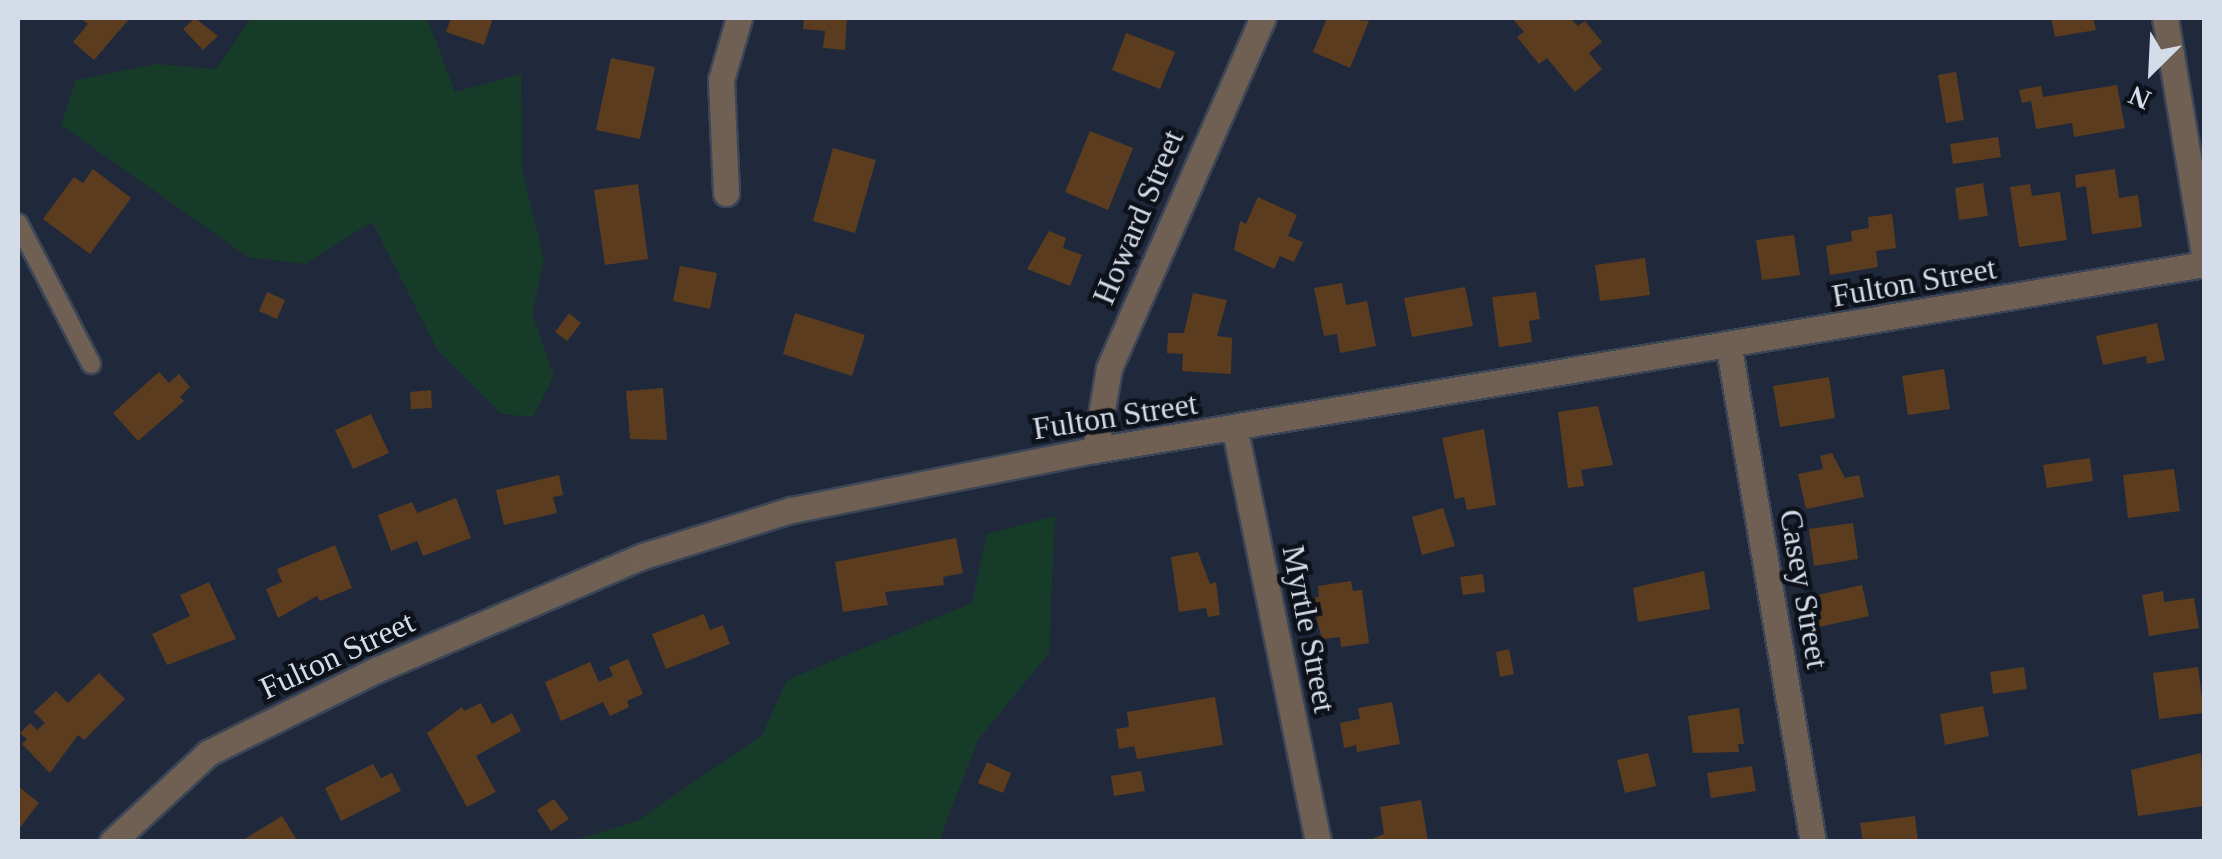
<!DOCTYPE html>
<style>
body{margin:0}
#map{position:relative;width:2222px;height:859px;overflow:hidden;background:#1f293b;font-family:Georgia,serif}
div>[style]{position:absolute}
.green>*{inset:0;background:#163b28}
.building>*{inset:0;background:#5c3c1f}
.roads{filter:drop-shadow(2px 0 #3c4657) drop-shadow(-2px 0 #3c4657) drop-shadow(0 2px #3c4657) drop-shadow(0 -2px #3c4657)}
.lane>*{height:18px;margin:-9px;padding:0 9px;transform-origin:9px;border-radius:9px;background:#706054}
.street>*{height:25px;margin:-12.5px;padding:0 12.5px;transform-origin:12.5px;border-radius:12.5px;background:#706054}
span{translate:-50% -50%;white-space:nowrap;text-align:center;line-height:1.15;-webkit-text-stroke:9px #0d111a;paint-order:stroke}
.street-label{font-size:32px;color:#d5dce9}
.frame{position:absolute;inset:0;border:20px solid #d5dce9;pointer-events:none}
.north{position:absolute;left:2102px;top:20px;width:100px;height:100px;-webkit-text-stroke:8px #0d111a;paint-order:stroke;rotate:204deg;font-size:28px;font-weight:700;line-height:40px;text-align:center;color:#d5dce9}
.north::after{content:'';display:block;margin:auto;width:35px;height:45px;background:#d5dce9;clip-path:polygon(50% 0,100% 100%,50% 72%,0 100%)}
</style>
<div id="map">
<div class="green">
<i style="clip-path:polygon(251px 18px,427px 18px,455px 92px,521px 74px,522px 169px,544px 260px,532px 314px,554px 375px,533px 417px,501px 414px,438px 351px,372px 222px,305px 264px,248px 257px,61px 125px,76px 80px,157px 64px,216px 69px)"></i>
<i style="clip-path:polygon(1055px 516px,1049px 653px,978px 740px,939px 841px,572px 841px,637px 821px,762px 735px,787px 680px,972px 603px,987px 534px)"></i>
</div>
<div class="building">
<i style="clip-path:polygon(80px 18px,130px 18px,94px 60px,73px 42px,88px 24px)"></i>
<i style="clip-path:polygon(195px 18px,218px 36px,203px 50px,183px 29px)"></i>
<i style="clip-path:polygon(451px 18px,493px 18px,484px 45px,446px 32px)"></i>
<i style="clip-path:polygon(804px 18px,847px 18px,845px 50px,823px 48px,825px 31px,803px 29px)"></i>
<i style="clip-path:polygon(1327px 18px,1369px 21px,1350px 68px,1313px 52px)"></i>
<i style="clip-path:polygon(1512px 18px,1570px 18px,1578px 26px,1585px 21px,1602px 42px,1589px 53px,1602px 69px,1575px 92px,1547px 58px,1539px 64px,1517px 37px,1524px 32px)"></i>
<i style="clip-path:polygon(2051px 18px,2093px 18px,2096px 30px,2055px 37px)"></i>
<i style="clip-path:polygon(1126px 33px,1175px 52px,1160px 89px,1112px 70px)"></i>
<i style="clip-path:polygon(611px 58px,655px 67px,640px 139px,596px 130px)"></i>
<i style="clip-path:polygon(1956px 72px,1964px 120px,1946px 123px,1938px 75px)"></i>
<i style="clip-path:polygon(2117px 85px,2125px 128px,2074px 137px,2072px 123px,2036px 129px,2031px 101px,2022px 103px,2019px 90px,2041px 86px,2043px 97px)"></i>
<i style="clip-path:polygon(1090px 131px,1133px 148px,1108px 210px,1065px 192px)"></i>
<i style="clip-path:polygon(1998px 137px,2001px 157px,1953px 164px,1950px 144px)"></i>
<i style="clip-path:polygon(833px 148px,876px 160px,855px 233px,813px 221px)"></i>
<i style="clip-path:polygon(93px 169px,131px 198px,90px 254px,43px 219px,74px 177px,83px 183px)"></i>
<i style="clip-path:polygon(2115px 169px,2119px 198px,2138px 195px,2142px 227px,2092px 234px,2086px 186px,2076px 188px,2075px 175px)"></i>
<i style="clip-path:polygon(1983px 183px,1988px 216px,1959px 220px,1955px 188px)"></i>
<i style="clip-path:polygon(638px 184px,648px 259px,605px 265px,594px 190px)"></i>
<i style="clip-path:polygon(2030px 184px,2032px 196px,2060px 192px,2067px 240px,2019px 247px,2010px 187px)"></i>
<i style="clip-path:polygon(1258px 197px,1297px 215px,1288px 236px,1303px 242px,1294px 262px,1280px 256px,1274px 269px,1234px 250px,1240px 221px,1246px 224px)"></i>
<i style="clip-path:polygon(1892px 214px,1896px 248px,1876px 251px,1878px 267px,1830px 275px,1826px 246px,1852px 241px,1851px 231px,1869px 228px,1868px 217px)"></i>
<i style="clip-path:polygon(1049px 231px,1066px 238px,1063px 248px,1082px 255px,1070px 286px,1027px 269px)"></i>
<i style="clip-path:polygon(1794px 235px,1800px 275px,1762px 280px,1756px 240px)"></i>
<i style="clip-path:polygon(1645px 258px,1650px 295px,1600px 301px,1595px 265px)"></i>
<i style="clip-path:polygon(680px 266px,717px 273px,710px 309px,673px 301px)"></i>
<i style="clip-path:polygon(1342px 283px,1346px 305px,1367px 301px,1376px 346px,1340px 353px,1337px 334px,1324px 336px,1314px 288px)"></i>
<i style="clip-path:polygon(1465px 287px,1473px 326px,1412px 337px,1404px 298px)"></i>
<i style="clip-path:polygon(267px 292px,285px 300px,277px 319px,259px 311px)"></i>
<i style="clip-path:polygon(1536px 292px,1540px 319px,1529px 321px,1532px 342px,1499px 347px,1492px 297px)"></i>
<i style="clip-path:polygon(1193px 293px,1227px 300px,1217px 336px,1232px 338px,1231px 374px,1182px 371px,1183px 354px,1167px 353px,1168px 333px,1184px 333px)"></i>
<i style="clip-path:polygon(569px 313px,581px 323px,567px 341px,555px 332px)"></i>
<i style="clip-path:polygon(795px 313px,865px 335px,852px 376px,783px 354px)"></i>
<i style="clip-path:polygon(2157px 323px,2165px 360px,2147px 364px,2146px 356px,2103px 365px,2096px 336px)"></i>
<i style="clip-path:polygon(1944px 369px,1950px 409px,1908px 415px,1902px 376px)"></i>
<i style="clip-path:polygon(159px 372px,169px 383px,179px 374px,190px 387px,180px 397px,184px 401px,138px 441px,113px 413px)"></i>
<i style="clip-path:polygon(1829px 377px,1835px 418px,1780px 427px,1773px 386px)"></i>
<i style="clip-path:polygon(663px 388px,667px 440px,630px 439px,626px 391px)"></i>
<i style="clip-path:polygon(431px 390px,432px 408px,411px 409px,410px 392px)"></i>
<i style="clip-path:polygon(1598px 406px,1613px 465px,1581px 470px,1584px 486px,1568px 488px,1558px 412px)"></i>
<i style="clip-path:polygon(371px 414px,389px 453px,353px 469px,335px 430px)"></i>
<i style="clip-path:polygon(1484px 429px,1496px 505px,1467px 510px,1464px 497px,1455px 499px,1442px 438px)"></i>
<i style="clip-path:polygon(1832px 453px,1845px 478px,1859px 475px,1864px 497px,1806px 509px,1798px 474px,1823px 469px,1820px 456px)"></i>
<i style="clip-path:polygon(2090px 458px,2093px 481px,2047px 488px,2043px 465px)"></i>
<i style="clip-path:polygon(2174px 469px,2180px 511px,2128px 518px,2123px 475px)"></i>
<i style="clip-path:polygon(559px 475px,563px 495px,553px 497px,557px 513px,504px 525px,496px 490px)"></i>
<i style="clip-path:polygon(456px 498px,471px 538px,423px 556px,417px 541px,391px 551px,378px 515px,412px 502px,417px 513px)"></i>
<i style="clip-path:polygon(1443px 508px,1455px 546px,1422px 555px,1412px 517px)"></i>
<i style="clip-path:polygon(1853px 523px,1858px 559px,1814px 566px,1809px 529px)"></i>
<i style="clip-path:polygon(956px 538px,963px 573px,943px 577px,944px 585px,885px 592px,888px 605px,843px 612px,835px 562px)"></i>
<i style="clip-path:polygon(335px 545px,352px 588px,320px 601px,317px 596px,278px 618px,266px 589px,282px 582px,277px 569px)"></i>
<i style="clip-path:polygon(1198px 552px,1210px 584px,1216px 582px,1220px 615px,1208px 617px,1206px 608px,1179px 612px,1171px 557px)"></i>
<i style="clip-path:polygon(1704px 571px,1710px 609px,1638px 622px,1633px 588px)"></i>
<i style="clip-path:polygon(1483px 574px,1485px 592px,1463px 595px,1460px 577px)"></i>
<i style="clip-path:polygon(1351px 581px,1353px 591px,1362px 590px,1369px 643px,1341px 647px,1340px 637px,1322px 639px,1311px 598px,1319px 597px,1318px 586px)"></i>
<i style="clip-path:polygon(209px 582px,236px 639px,167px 665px,152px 634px,190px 616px,180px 595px)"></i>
<i style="clip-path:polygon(1862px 585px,1869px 616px,1819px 627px,1813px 596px)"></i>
<i style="clip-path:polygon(2163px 591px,2164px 602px,2194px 598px,2199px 628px,2149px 636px,2142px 595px)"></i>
<i style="clip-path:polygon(704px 614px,710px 630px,723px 625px,730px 644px,666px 669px,652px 634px)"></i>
<i style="clip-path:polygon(1509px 649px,1514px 674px,1500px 677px,1496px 652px)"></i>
<i style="clip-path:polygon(628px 659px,643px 694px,627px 701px,629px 707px,610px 716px,603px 702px,561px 721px,545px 682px,590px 662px,599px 682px,613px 676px,609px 667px)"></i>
<i style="clip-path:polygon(2024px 667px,2027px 689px,1993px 694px,1990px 672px)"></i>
<i style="clip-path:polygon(2198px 667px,2204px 713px,2159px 719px,2153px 673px)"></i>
<i style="clip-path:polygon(99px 673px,125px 699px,84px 740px,78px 735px,50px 773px,22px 744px,27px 739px,20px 733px,30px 723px,37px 730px,45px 723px,34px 712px,56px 691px,68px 703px)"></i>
<i style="clip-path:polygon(1215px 697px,1223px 745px,1137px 759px,1134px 746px,1119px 749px,1116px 729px,1129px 727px,1127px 712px)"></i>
<i style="clip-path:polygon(1392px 702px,1400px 744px,1357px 752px,1356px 745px,1344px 748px,1340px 723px,1360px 719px,1358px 708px)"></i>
<i style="clip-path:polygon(481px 703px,492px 724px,512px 713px,521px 731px,476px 756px,496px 792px,467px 807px,427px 733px,462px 707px,464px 711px)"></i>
<i style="clip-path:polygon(1983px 706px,1989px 736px,1945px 745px,1940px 714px)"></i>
<i style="clip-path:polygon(1739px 708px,1744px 744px,1738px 744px,1739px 752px,1693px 753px,1688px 716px)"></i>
<i style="clip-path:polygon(1648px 753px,1656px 786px,1625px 793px,1617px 760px)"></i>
<i style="clip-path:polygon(2201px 753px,2204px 806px,2138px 816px,2131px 770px)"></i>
<i style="clip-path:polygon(987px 762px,1011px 773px,1003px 793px,978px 783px)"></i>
<i style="clip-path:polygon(373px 764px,381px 778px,392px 773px,401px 791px,341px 821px,325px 788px)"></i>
<i style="clip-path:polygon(1752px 766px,1756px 791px,1711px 798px,1707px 773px)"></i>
<i style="clip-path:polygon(1141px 771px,1145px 791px,1114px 796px,1111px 776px)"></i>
<i style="clip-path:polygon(18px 786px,39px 803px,18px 830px)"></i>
<i style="clip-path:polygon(554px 799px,569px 819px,551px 831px,537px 810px)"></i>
<i style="clip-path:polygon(1421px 800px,1428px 841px,1365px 842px,1384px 834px,1380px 807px)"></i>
<i style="clip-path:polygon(282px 816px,298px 842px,240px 842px)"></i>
<i style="clip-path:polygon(1915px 816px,1918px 842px,1863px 842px,1860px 823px)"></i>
</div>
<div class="roads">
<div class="lane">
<i style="left:18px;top:223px;width:159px;rotate:62.6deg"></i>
</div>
<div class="street">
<i style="left:2165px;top:18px;width:239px;rotate:80.6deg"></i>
<i style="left:726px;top:193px;width:113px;rotate:-92.5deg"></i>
<i style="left:721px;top:80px;width:65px;rotate:-73.8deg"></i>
<i style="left:1729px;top:348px;width:501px;rotate:80.35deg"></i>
<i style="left:1235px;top:430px;width:420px;rotate:78.6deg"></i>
<i style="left:1095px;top:450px;width:83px;rotate:-80.3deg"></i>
<i style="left:1109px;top:368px;width:382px;rotate:-66.3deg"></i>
<i style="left:112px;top:842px;width:131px;rotate:-42.8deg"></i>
<i style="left:208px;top:753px;width:190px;rotate:-26.3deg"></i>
<i style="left:378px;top:669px;width:288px;rotate:-23.1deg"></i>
<i style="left:643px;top:556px;width:155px;rotate:-17.3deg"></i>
<i style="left:791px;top:510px;width:310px;rotate:-11.2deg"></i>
<i style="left:1095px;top:450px;width:1124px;rotate:-9.52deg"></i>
</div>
</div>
<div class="street-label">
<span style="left:1138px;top:217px;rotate:-67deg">Howard Street</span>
<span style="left:1914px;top:282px;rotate:-10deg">Fulton Street</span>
<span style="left:1115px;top:416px;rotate:-9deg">Fulton Street</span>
<span style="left:1804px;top:589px;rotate:80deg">Casey Street</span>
<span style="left:1309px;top:629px;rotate:79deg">Myrtle Street</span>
<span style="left:337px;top:655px;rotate:-25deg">Fulton Street</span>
</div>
<div class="frame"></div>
<div class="north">N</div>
</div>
